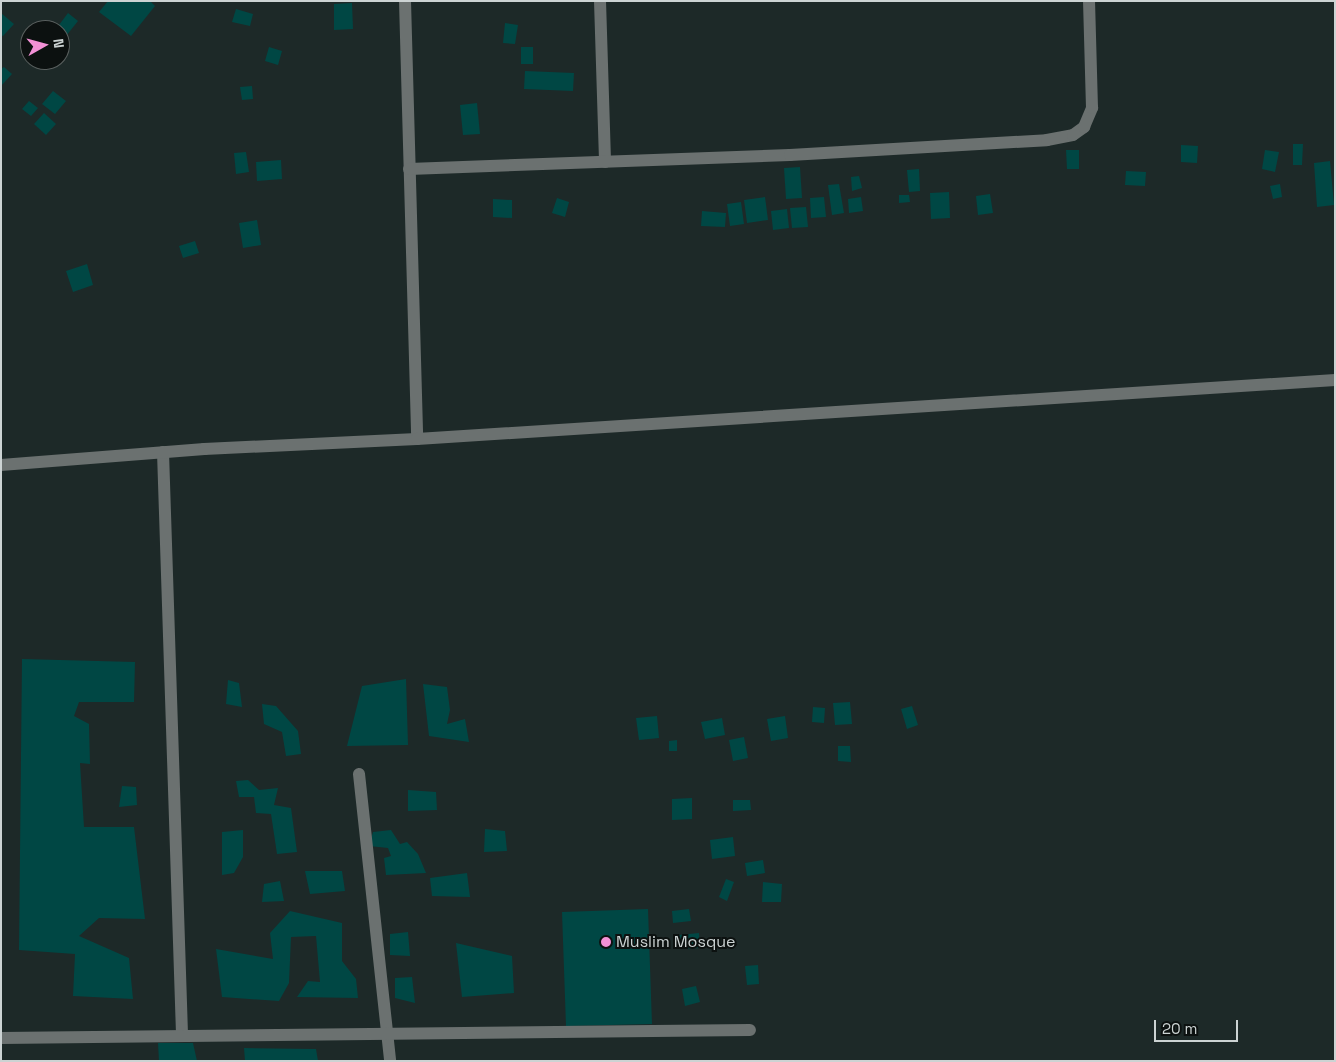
<!DOCTYPE html>
<style>
body{margin:0}
#map{position:relative;width:1336px;height:1062px;overflow:hidden;background:#1d2928;font-family:"Space Grotesk",sans-serif}
div>[style]{position:absolute}
.building>*{inset:0;background:#004744}
.minor>*{height:12px;margin:-6px;padding:0 6px;transform-origin:6px;border-radius:6px;background:#6b7170}
.dots>*{width:14px;height:14px;translate:-50% -50%;box-sizing:border-box;border:2px solid #0c1110;border-radius:50%}
span{translate:-50% -50%;white-space:nowrap;text-align:center;line-height:1.15;-webkit-text-stroke:4px #0c1110;paint-order:stroke}
.poi-label{font-size:16px;color:#ccd3d3}
.left{translate:0 -50%;text-align:left}
.frame{position:absolute;inset:0;border:2px solid #ccd3d3;pointer-events:none}
.north{position:absolute;left:20px;top:20px;width:50px;height:50px;box-sizing:border-box;background:#0c1110;border:1px solid #595f5e;border-radius:50%;rotate:83deg;font-size:14px;font-weight:700;line-height:20px;text-align:center;color:#ccd3d3}
.north::after{content:'';display:block;margin:auto;width:18px;height:22px;background:#f391d6;clip-path:polygon(50% 0,100% 100%,50% 72%,0 100%)}
.scale{position:absolute;left:1154px;top:1020px;width:84px;height:22px;box-sizing:border-box;border:2px solid #ccd3d3;border-top:0;padding-left:6px;font-size:15px;line-height:18px;white-space:nowrap;color:#ccd3d3;-webkit-text-stroke:4px #0c1110;paint-order:stroke}
</style>
<div id="map">
<div class="building">
<i style="clip-path:polygon(108px 1px,150px 1px,155px 6px,131px 36px,99px 12px)"></i>
<i style="clip-path:polygon(352px 3px,353px 29px,334px 30px,334px 4px)"></i>
<i style="clip-path:polygon(236px 9px,253px 14px,250px 26px,232px 22px)"></i>
<i style="clip-path:polygon(1px 13px,14px 24px,3px 36px,1px 35px)"></i>
<i style="clip-path:polygon(68px 13px,78px 21px,66px 36px,56px 29px)"></i>
<i style="clip-path:polygon(505px 23px,518px 25px,515px 44px,503px 43px)"></i>
<i style="clip-path:polygon(269px 47px,282px 51px,278px 65px,265px 61px)"></i>
<i style="clip-path:polygon(521px 47px,533px 47px,533px 64px,521px 64px)"></i>
<i style="clip-path:polygon(33px 60px,54px 60px,45px 70px)"></i>
<i style="clip-path:polygon(4px 67px,12px 74px,1px 86px,1px 69px)"></i>
<i style="clip-path:polygon(525px 71px,574px 73px,573px 91px,524px 89px)"></i>
<i style="clip-path:polygon(252px 86px,253px 99px,242px 100px,240px 87px)"></i>
<i style="clip-path:polygon(53px 91px,66px 101px,55px 114px,42px 104px)"></i>
<i style="clip-path:polygon(29px 101px,38px 108px,31px 116px,22px 109px)"></i>
<i style="clip-path:polygon(477px 103px,480px 134px,463px 135px,460px 105px)"></i>
<i style="clip-path:polygon(44px 113px,56px 124px,46px 135px,34px 124px)"></i>
<i style="clip-path:polygon(1293px 144px,1303px 144px,1302px 165px,1293px 165px)"></i>
<i style="clip-path:polygon(1181px 145px,1198px 146px,1197px 163px,1181px 162px)"></i>
<i style="clip-path:polygon(1066px 150px,1079px 150px,1079px 169px,1067px 169px)"></i>
<i style="clip-path:polygon(1265px 150px,1279px 152px,1275px 172px,1262px 169px)"></i>
<i style="clip-path:polygon(246px 152px,249px 172px,236px 174px,234px 153px)"></i>
<i style="clip-path:polygon(281px 160px,282px 179px,257px 181px,256px 162px)"></i>
<i style="clip-path:polygon(1330px 161px,1334px 205px,1317px 207px,1314px 163px)"></i>
<i style="clip-path:polygon(800px 167px,802px 198px,786px 199px,784px 168px)"></i>
<i style="clip-path:polygon(919px 169px,920px 191px,909px 192px,907px 170px)"></i>
<i style="clip-path:polygon(1126px 171px,1146px 172px,1145px 186px,1125px 185px)"></i>
<i style="clip-path:polygon(859px 176px,862px 188px,852px 191px,851px 177px)"></i>
<i style="clip-path:polygon(839px 184px,844px 213px,832px 215px,828px 185px)"></i>
<i style="clip-path:polygon(1280px 184px,1282px 197px,1273px 199px,1270px 186px)"></i>
<i style="clip-path:polygon(949px 192px,950px 218px,931px 219px,930px 193px)"></i>
<i style="clip-path:polygon(990px 194px,993px 213px,978px 215px,976px 196px)"></i>
<i style="clip-path:polygon(899px 195px,909px 195px,910px 202px,899px 203px)"></i>
<i style="clip-path:polygon(765px 197px,768px 220px,747px 223px,744px 200px)"></i>
<i style="clip-path:polygon(824px 197px,826px 217px,811px 218px,810px 198px)"></i>
<i style="clip-path:polygon(861px 197px,863px 211px,849px 213px,848px 199px)"></i>
<i style="clip-path:polygon(557px 198px,569px 202px,565px 217px,552px 213px)"></i>
<i style="clip-path:polygon(493px 199px,512px 200px,512px 218px,493px 217px)"></i>
<i style="clip-path:polygon(741px 202px,744px 224px,730px 226px,727px 204px)"></i>
<i style="clip-path:polygon(806px 207px,808px 227px,792px 228px,790px 208px)"></i>
<i style="clip-path:polygon(787px 209px,789px 228px,773px 230px,771px 211px)"></i>
<i style="clip-path:polygon(702px 211px,726px 213px,725px 227px,701px 226px)"></i>
<i style="clip-path:polygon(257px 220px,261px 245px,243px 248px,239px 223px)"></i>
<i style="clip-path:polygon(195px 241px,199px 253px,183px 258px,179px 246px)"></i>
<i style="clip-path:polygon(87px 264px,93px 285px,73px 292px,66px 271px)"></i>
<i style="clip-path:polygon(22px 659px,135px 662px,134px 702px,79px 702px,74px 716px,89px 724px,90px 764px,80px 763px,84px 827px,134px 827px,145px 919px,99px 918px,79px 936px,129px 958px,133px 999px,73px 996px,75px 954px,19px 950px)"></i>
<i style="clip-path:polygon(406px 679px,408px 745px,347px 746px,362px 686px)"></i>
<i style="clip-path:polygon(228px 680px,239px 683px,242px 707px,226px 704px)"></i>
<i style="clip-path:polygon(423px 684px,447px 687px,450px 710px,447px 724px,465px 719px,469px 742px,429px 736px)"></i>
<i style="clip-path:polygon(850px 702px,852px 724px,835px 725px,833px 703px)"></i>
<i style="clip-path:polygon(262px 704px,276px 706px,298px 731px,301px 754px,286px 756px,282px 732px,264px 724px)"></i>
<i style="clip-path:polygon(912px 706px,918px 725px,907px 729px,901px 709px)"></i>
<i style="clip-path:polygon(813px 707px,825px 708px,824px 723px,812px 722px)"></i>
<i style="clip-path:polygon(657px 716px,659px 738px,639px 740px,636px 718px)"></i>
<i style="clip-path:polygon(785px 716px,788px 738px,771px 741px,767px 719px)"></i>
<i style="clip-path:polygon(722px 718px,725px 735px,705px 739px,701px 722px)"></i>
<i style="clip-path:polygon(744px 737px,748px 758px,733px 761px,729px 740px)"></i>
<i style="clip-path:polygon(677px 740px,677px 751px,669px 751px,669px 741px)"></i>
<i style="clip-path:polygon(838px 746px,850px 746px,851px 762px,838px 761px)"></i>
<i style="clip-path:polygon(248px 780px,259px 790px,278px 788px,274px 805px,291px 808px,297px 852px,277px 854px,271px 814px,256px 813px,254px 797px,239px 797px,236px 781px)"></i>
<i style="clip-path:polygon(122px 786px,136px 787px,137px 805px,119px 807px)"></i>
<i style="clip-path:polygon(408px 790px,436px 792px,437px 810px,408px 811px)"></i>
<i style="clip-path:polygon(692px 798px,692px 819px,672px 820px,672px 799px)"></i>
<i style="clip-path:polygon(733px 800px,750px 800px,751px 810px,733px 811px)"></i>
<i style="clip-path:polygon(485px 829px,505px 831px,507px 851px,484px 852px)"></i>
<i style="clip-path:polygon(243px 830px,243px 857px,234px 873px,222px 875px,222px 832px)"></i>
<i style="clip-path:polygon(391px 830px,400px 844px,407px 842px,418px 854px,426px 873px,386px 875px,384px 858px,391px 856px,388px 848px,369px 846px,373px 832px)"></i>
<i style="clip-path:polygon(733px 837px,735px 856px,712px 859px,710px 840px)"></i>
<i style="clip-path:polygon(763px 860px,765px 873px,747px 876px,745px 863px)"></i>
<i style="clip-path:polygon(305px 871px,342px 871px,345px 891px,310px 894px)"></i>
<i style="clip-path:polygon(467px 873px,470px 897px,432px 896px,430px 878px)"></i>
<i style="clip-path:polygon(726px 879px,734px 882px,727px 901px,719px 897px)"></i>
<i style="clip-path:polygon(280px 881px,284px 901px,262px 902px,264px 884px)"></i>
<i style="clip-path:polygon(763px 882px,782px 884px,781px 902px,762px 902px)"></i>
<i style="clip-path:polygon(648px 909px,652px 1024px,566px 1026px,562px 912px)"></i>
<i style="clip-path:polygon(689px 909px,691px 921px,673px 923px,672px 911px)"></i>
<i style="clip-path:polygon(290px 911px,342px 923px,342px 961px,356px 979px,358px 998px,297px 997px,308px 981px,320px 982px,316px 936px,291px 937px,289px 983px,279px 1001px,222px 997px,216px 949px,273px 959px,270px 933px)"></i>
<i style="clip-path:polygon(408px 932px,410px 956px,390px 955px,390px 934px)"></i>
<i style="clip-path:polygon(699px 933px,700px 948px,681px 949px,679px 935px)"></i>
<i style="clip-path:polygon(456px 943px,512px 956px,514px 993px,462px 997px)"></i>
<i style="clip-path:polygon(758px 965px,759px 984px,747px 985px,745px 966px)"></i>
<i style="clip-path:polygon(412px 977px,415px 1003px,395px 998px,395px 978px)"></i>
<i style="clip-path:polygon(696px 986px,700px 1002px,685px 1006px,682px 989px)"></i>
<i style="clip-path:polygon(158px 1043px,193px 1043px,197px 1061px,159px 1061px)"></i>
<i style="clip-path:polygon(244px 1048px,316px 1049px,318px 1061px,245px 1061px)"></i>
</div>
<div class="minor">
<i style="left:405px;top:1px;width:438px;rotate:88.4deg"></i>
<i style="left:600px;top:1px;width:161px;rotate:88.2deg"></i>
<i style="left:409px;top:169px;width:381px;rotate:-2.1deg"></i>
<i style="left:790px;top:155px;width:257px;rotate:-3.3deg"></i>
<i style="left:1047px;top:140px;width:26px;rotate:-11deg"></i>
<i style="left:1073px;top:135px;width:14px;rotate:-36deg"></i>
<i style="left:1084px;top:127px;width:21px;rotate:-67deg"></i>
<i style="left:1092px;top:108px;width:107px;rotate:-91.6deg"></i>
<i style="left:163px;top:452px;width:583px;rotate:88.13deg"></i>
<i style="left:1px;top:465px;width:204px;rotate:-4.5deg"></i>
<i style="left:204px;top:449px;width:213px;rotate:-2.7deg"></i>
<i style="left:417px;top:439px;width:920px;rotate:-3.68deg"></i>
<i style="left:359px;top:774px;width:289px;rotate:83.8deg"></i>
<i style="left:1px;top:1038px;width:749px;rotate:-0.61deg"></i>
</div>
<div class="dots">
<i style="left:606px;top:942px;background:#f391d6"></i>
</div>
<div class="poi-label">
<span class="left" style="left:616px;top:942px">Muslim Mosque</span>
</div>
<div class="frame"></div>
<div class="north">N</div>
<div class="scale">20 m</div>
</div>
